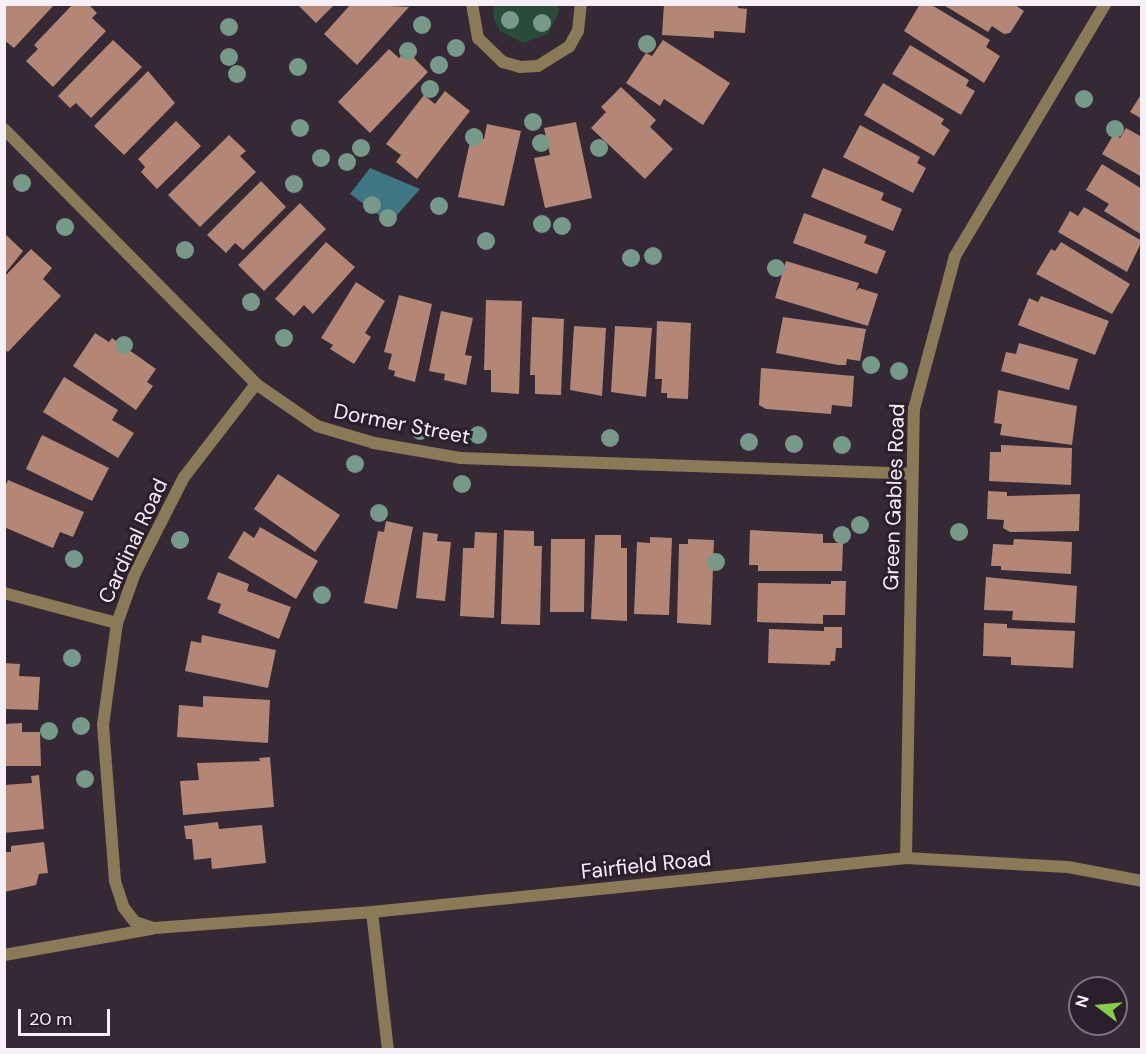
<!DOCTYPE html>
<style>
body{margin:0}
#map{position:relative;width:1146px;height:1054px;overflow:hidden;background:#352936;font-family:"DM Sans",sans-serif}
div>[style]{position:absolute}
.green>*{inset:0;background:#2a4b3a}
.water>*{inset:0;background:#3f7683}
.building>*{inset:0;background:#b38675}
.street>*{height:12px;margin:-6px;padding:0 6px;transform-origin:6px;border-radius:6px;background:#8b7a57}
.trees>*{width:18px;height:18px;margin:-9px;border-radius:50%;background:#76998a}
span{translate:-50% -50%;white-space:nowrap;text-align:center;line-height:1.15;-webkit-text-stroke:6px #2b1f2c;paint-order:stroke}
.street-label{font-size:21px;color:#f7eff8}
.frame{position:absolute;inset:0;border:6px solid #f7eff8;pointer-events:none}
.north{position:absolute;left:1068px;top:976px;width:60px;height:60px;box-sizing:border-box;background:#2b1f2c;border:2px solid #7d727e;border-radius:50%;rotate:286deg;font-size:16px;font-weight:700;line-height:24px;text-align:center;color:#f7eff8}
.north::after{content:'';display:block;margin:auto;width:21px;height:27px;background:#88cf49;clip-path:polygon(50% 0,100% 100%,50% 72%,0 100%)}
.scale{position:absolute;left:18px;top:1009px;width:92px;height:27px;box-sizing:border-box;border:3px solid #f7eff8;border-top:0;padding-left:8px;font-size:18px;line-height:21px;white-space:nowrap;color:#f7eff8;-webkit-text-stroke:4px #2b1f2c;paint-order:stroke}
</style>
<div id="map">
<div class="green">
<i style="clip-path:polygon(493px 5px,558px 5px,559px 12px,548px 34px,523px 43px,500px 31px,494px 20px)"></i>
</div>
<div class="water">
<i style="clip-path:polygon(370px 168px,420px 189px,390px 223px,350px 194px)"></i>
</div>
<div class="building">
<i style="clip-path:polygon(4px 4px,55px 4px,14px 48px,4px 40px)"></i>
<i style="clip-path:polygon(73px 4px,88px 4px,97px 13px,92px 18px,106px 31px,53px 87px,26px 61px,38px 49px,34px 45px)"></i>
<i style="clip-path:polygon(297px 4px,335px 4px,316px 23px)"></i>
<i style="clip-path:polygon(351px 4px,409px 7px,357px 65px,324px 34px)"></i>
<i style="clip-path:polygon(664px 4px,738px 4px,738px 8px,747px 9px,745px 33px,714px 31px,714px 38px,662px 35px)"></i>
<i style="clip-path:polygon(920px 4px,930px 4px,990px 40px,986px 47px,1000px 56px,984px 83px,904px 31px)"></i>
<i style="clip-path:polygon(942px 4px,1014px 4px,1024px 11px,1010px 33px,1004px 34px,992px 26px,988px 32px)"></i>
<i style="clip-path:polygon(113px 40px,142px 67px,91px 118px,76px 103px,70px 108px,58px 96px)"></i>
<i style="clip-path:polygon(663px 40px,730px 83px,703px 125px,664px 99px,660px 106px,626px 83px,646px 53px,652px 56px)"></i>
<i style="clip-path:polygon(910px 45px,969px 80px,966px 86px,975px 91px,961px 115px,892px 74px)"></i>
<i style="clip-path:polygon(389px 49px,399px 58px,406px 50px,428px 72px,370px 133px,338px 102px)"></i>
<i style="clip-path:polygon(148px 71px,175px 103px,124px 155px,94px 126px)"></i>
<i style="clip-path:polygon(883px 83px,944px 119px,941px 124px,950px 130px,934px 156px,864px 115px)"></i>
<i style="clip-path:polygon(621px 87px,656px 120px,650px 127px,673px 149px,645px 179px,591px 128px,606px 112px,601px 107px)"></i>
<i style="clip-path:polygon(445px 91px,470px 111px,417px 179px,396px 162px,401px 155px,386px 144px,424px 95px,435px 104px)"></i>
<i style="clip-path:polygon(1142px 93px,1142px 119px,1130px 112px)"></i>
<i style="clip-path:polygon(176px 121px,201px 146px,157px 189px,141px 172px,145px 167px,138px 159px)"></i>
<i style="clip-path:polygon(576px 122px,592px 198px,545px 208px,534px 158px,550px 155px,544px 128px)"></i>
<i style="clip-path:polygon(487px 124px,521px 131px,504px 206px,458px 197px,471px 137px,484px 139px)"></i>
<i style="clip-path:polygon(860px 125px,920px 157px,917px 163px,926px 168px,913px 193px,843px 157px)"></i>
<i style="clip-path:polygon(1126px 128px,1142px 137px,1142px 177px,1102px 154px,1114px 134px,1120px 138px)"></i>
<i style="clip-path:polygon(229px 135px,246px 151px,240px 156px,256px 172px,200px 227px,168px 195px)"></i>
<i style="clip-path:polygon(1102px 164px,1142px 189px,1142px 235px,1104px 211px,1109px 204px,1086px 190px)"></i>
<i style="clip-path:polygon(823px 168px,884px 193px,881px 200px,902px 209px,893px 231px,811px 197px)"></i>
<i style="clip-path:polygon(261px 181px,286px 207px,243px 250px,235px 243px,226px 253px,207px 235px)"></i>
<i style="clip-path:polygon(300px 203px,326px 229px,264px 291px,238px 265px)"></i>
<i style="clip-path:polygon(1084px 207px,1142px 241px,1127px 272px,1058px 232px,1070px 211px,1078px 216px)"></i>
<i style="clip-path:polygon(804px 213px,867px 236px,864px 243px,886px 251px,877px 274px,793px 243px)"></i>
<i style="clip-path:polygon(4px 233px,23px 251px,4px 275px)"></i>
<i style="clip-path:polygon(326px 242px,355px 267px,313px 314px,304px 305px,294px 316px,275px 299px)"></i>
<i style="clip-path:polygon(1061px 242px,1130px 284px,1112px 314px,1036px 274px,1051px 249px,1055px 251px)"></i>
<i style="clip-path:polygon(31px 249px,52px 268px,43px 279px,61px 296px,8px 352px,4px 349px,4px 277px)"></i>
<i style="clip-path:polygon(786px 261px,859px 283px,856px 291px,859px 288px,878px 294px,868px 326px,775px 298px)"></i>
<i style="clip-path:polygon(356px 282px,385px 301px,365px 333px,371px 337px,354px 364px,330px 349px,333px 345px,321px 338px)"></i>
<i style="clip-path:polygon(399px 295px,432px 304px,415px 382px,394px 376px,395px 371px,388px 369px,392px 354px,384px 352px)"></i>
<i style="clip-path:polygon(1041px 296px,1109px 321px,1095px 355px,1018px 325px,1029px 298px,1038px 302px)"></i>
<i style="clip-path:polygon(486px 300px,522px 301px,519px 394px,491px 392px,491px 370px,484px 370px)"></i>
<i style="clip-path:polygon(441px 311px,473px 318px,465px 355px,472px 356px,466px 385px,444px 380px,445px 374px,429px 371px)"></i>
<i style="clip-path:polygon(532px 317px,564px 319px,561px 395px,535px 394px,535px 375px,530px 375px)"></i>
<i style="clip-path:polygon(783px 317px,866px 329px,860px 361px,847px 359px,846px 365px,838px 365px,776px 353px)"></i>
<i style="clip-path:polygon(657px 321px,691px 323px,688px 399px,667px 398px,667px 393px,661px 393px,662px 379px,655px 379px)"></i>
<i style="clip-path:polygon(574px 326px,606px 328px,602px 396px,570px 390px)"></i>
<i style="clip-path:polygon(615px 326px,652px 328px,646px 397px,611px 392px)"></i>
<i style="clip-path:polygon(95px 333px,109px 342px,112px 338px,156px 369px,147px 382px,153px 386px,136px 410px,73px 366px)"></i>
<i style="clip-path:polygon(1019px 343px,1078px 359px,1069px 390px,1001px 371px,1006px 352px,1016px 354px)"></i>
<i style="clip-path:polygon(761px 368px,854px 376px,852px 407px,832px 405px,831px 414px,766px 409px,759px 405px)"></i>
<i style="clip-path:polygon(64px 377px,118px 410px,112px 420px,134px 433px,118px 458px,43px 412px)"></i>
<i style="clip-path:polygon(998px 390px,1077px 406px,1072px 445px,1000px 435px,1002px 424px,994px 423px)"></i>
<i style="clip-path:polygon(42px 435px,109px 468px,92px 501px,26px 469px)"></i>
<i style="clip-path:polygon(1001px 445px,1072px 448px,1071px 485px,989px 481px,990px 452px,1001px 452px)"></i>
<i style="clip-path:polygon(278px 474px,340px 515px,315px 552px,254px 509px)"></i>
<i style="clip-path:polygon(8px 480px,84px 512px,73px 537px,60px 532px,53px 548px,4px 527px,4px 489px)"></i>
<i style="clip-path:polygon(988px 491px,1007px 492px,1007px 496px,1080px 494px,1079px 531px,1010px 532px,1003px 528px,1004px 520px,987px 519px)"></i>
<i style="clip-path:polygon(386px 521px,413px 527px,397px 609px,364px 603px,378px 531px,384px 532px)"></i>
<i style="clip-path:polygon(260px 527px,318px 561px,296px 599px,228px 558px,244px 531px,254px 538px)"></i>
<i style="clip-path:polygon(504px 530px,534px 531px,534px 546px,542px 546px,540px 625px,501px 624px)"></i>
<i style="clip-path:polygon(750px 530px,823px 534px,823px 543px,843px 543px,842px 571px,758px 571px,758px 565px,749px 565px)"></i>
<i style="clip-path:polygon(423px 532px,438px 534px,437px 541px,451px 542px,445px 601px,416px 598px)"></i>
<i style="clip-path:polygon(475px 532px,497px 533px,494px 618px,460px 616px,463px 548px,474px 548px)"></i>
<i style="clip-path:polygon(595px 535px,621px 535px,621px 548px,627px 548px,627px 621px,591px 619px)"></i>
<i style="clip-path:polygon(650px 537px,672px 538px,669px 615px,634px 614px,637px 542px,650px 543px)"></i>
<i style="clip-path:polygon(551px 539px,585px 539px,584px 612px,550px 612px)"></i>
<i style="clip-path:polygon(688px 539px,714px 540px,711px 625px,677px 623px,679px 544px,688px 544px)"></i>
<i style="clip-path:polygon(1014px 539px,1072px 542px,1071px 574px,1001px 570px,1001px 566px,991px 566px,993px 544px,1013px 545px)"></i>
<i style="clip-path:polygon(218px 572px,249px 584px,247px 591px,291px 607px,279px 639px,218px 613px,221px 604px,207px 599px)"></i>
<i style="clip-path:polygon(986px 577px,1077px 586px,1075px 623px,1012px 620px,1013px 611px,984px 610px)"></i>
<i style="clip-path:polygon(831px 581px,846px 581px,845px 615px,823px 615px,823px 624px,757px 622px,758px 583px,831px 584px)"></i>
<i style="clip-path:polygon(984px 623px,1007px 624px,1007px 628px,1075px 631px,1073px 668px,1011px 665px,1011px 657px,983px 656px)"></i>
<i style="clip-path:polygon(824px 627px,842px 627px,842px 648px,836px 648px,835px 661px,831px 661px,830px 665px,768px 663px,769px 629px,824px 631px)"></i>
<i style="clip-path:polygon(202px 635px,276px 650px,268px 688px,185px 671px,191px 641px,201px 643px)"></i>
<i style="clip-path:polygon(4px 663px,20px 664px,19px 676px,40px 677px,38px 710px,4px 709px)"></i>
<i style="clip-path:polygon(203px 696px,270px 700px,268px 743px,177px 737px,179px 705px,203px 707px)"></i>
<i style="clip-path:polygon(22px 723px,22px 732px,40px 732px,41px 766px,4px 766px,4px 724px)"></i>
<i style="clip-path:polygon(270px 757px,274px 807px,183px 815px,180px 781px,199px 780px,197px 763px,260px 761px,259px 758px)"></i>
<i style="clip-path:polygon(39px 775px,44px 829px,4px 833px,4px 785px,32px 783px,31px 776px)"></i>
<i style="clip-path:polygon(218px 822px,219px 829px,262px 825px,266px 863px,212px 869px,211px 858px,194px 860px,192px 839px,186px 839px,184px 826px)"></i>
<i style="clip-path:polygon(44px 842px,48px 873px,39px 874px,36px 885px,4px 892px,4px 852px,11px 852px,11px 846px)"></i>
</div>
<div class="street">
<i style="left:472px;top:4px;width:35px;rotate:80deg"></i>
<i style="left:478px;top:38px;width:35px;rotate:44deg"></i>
<i style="left:503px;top:62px;width:18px;rotate:16deg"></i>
<i style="left:520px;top:67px;width:18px;rotate:-3deg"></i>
<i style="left:538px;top:66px;width:36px;rotate:-32deg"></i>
<i style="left:569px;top:47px;width:18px;rotate:-61deg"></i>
<i style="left:578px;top:31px;width:27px;rotate:-84deg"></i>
<i style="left:4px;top:129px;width:359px;rotate:45.3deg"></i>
<i style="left:256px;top:384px;width:74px;rotate:34.5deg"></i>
<i style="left:317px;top:426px;width:59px;rotate:16.6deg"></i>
<i style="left:374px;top:443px;width:87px;rotate:9.9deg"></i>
<i style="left:460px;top:458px;width:452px;rotate:2deg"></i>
<i style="left:256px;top:384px;width:118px;rotate:127.7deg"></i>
<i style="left:184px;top:477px;width:108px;rotate:117deg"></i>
<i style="left:135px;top:573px;width:53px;rotate:109.8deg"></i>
<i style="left:117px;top:623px;width:103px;rotate:97.8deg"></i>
<i style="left:103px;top:725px;width:156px;rotate:85.6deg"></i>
<i style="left:115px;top:881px;width:28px;rotate:72deg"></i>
<i style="left:124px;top:908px;width:18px;rotate:52deg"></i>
<i style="left:135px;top:922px;width:20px;rotate:18deg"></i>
<i style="left:154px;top:928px;width:219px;rotate:-4.2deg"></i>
<i style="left:372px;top:912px;width:537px;rotate:-5.77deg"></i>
<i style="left:906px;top:858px;width:162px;rotate:3.2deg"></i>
<i style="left:1068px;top:867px;width:75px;rotate:10.7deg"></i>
<i style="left:4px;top:593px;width:117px;rotate:14.9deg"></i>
<i style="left:906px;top:858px;width:449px;rotate:-89deg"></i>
<i style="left:914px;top:409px;width:158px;rotate:-75deg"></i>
<i style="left:955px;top:256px;width:293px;rotate:-59.2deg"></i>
<i style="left:372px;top:912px;width:139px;rotate:83.4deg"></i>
<i style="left:4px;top:955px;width:149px;rotate:-10deg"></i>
</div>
<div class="trees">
<i style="left:510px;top:20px"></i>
<i style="left:542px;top:23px"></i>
<i style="left:422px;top:25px"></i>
<i style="left:229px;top:27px"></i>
<i style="left:647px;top:44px"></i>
<i style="left:456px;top:48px"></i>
<i style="left:408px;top:51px"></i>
<i style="left:229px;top:57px"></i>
<i style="left:439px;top:65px"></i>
<i style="left:298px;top:67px"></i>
<i style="left:237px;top:74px"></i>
<i style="left:430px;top:89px"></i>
<i style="left:1084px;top:99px"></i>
<i style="left:533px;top:122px"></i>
<i style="left:300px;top:128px"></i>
<i style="left:1115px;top:129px"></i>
<i style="left:474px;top:137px"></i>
<i style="left:541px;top:143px"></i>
<i style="left:361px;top:148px"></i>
<i style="left:599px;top:148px"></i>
<i style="left:321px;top:158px"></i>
<i style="left:347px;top:162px"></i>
<i style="left:22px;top:183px"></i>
<i style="left:294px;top:184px"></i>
<i style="left:372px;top:205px"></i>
<i style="left:439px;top:206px"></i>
<i style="left:388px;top:218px"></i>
<i style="left:542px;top:224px"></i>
<i style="left:562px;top:226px"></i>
<i style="left:65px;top:227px"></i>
<i style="left:486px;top:241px"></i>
<i style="left:185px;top:250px"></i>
<i style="left:653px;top:256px"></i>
<i style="left:631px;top:258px"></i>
<i style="left:776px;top:268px"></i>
<i style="left:251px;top:302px"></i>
<i style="left:284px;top:338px"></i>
<i style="left:124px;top:345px"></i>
<i style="left:871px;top:365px"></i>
<i style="left:899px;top:371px"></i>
<i style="left:420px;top:431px"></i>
<i style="left:478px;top:435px"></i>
<i style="left:610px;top:438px"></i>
<i style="left:749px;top:442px"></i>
<i style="left:794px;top:444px"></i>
<i style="left:842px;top:445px"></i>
<i style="left:355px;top:464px"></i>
<i style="left:462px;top:484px"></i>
<i style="left:379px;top:513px"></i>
<i style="left:860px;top:525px"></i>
<i style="left:959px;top:532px"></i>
<i style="left:842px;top:535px"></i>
<i style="left:180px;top:540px"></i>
<i style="left:74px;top:559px"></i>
<i style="left:716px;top:562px"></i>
<i style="left:322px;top:595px"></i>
<i style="left:72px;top:658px"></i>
<i style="left:81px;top:726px"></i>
<i style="left:49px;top:731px"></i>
<i style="left:85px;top:779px"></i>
</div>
<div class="street-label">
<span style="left:402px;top:424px;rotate:11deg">Dormer Street</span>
<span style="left:894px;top:497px;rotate:-88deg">Green Gables Road</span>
<span style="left:133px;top:541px;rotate:-65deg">Cardinal Road</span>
<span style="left:646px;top:865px;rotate:-6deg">Fairfield Road</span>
</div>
<div class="frame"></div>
<div class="north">N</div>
<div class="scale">20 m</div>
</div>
